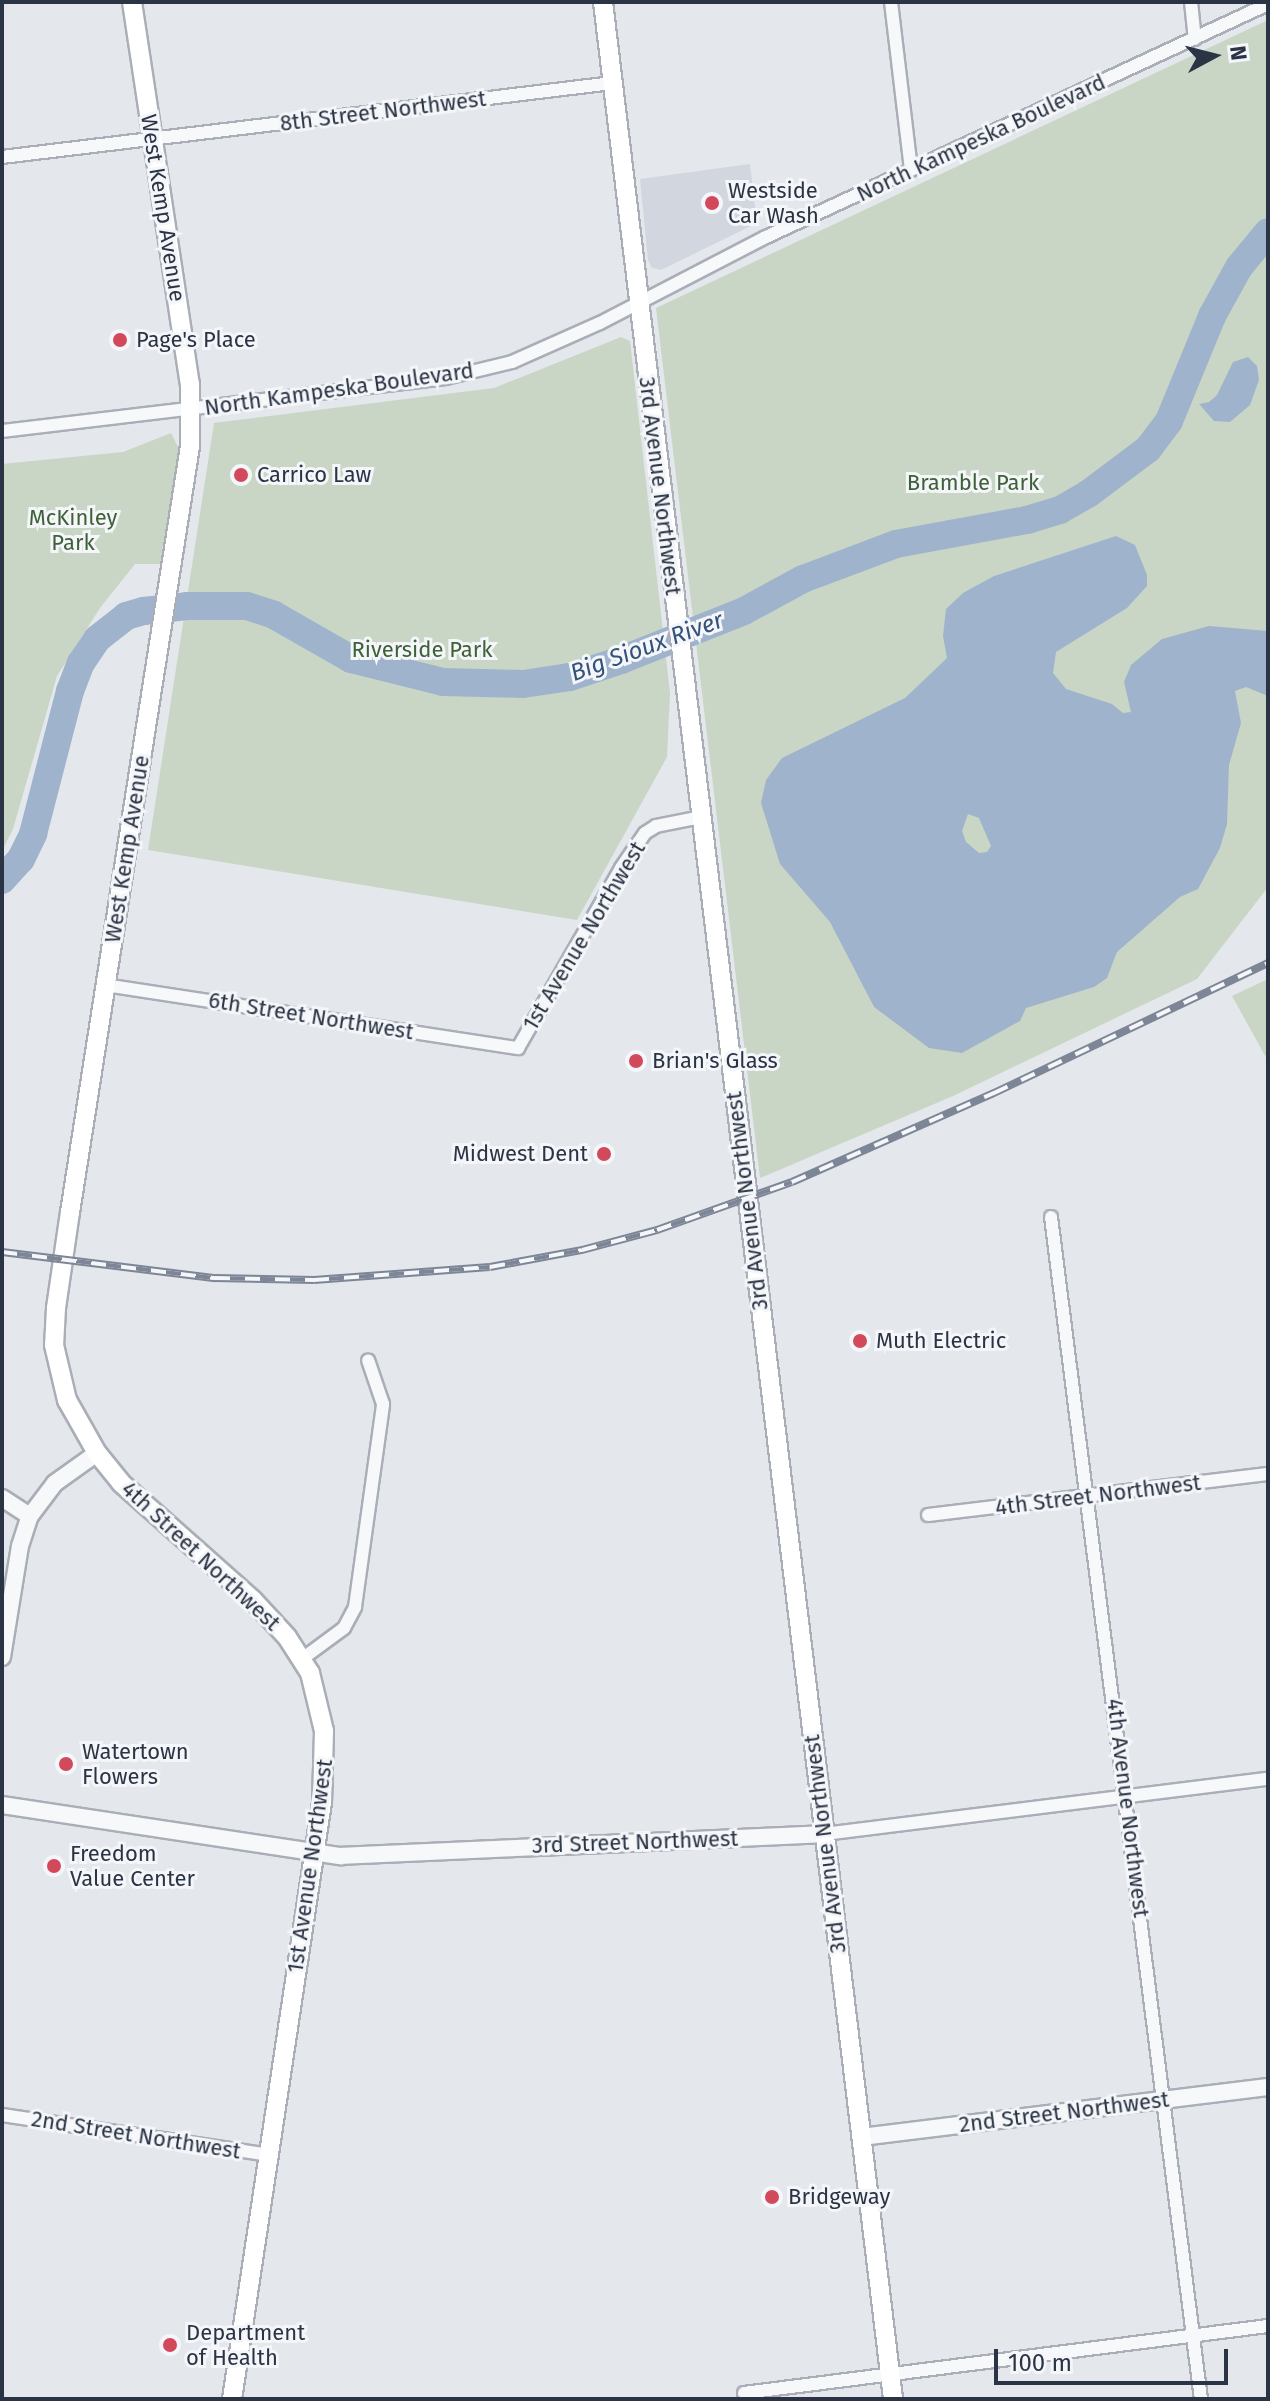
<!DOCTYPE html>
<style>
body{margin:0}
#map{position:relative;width:1270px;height:2401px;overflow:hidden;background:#e4e7ec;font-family:"Fira Sans",sans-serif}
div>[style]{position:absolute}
.built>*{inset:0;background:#d2d6de}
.green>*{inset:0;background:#c9d6c5}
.water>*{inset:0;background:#9fb4cc}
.river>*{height:28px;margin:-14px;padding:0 14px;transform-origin:14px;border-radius:14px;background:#9fb4cc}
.roads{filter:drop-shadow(2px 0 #a9aeb7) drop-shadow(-2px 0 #a9aeb7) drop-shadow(0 2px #a9aeb7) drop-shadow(0 -2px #a9aeb7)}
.minor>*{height:12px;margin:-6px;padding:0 6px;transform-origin:6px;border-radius:6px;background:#f7f8fa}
.tertiary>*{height:16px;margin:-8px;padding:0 8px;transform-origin:8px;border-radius:8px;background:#f7f8fa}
.secondary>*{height:18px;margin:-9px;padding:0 9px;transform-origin:9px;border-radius:9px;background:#fff}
.rail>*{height:8px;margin-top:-4px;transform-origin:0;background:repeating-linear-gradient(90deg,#f4f6f9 0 15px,#7d8696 0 30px);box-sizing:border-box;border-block:2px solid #7d8696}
.dots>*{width:22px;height:22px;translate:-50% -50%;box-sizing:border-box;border:4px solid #f4f6f9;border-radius:50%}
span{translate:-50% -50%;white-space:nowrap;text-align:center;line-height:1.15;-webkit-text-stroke:6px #f4f6f9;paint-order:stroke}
.street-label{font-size:22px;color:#2b3445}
.poi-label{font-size:22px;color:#2b3445}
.left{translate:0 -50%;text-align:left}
.right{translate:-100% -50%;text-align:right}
.park-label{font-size:22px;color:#3f6138}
.water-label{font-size:24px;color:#34527a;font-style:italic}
.frame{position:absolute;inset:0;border:4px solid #2b3445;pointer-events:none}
.north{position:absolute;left:1174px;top:16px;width:80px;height:80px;-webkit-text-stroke:6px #f4f6f9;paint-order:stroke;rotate:83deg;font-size:22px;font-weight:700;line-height:32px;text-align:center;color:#2b3445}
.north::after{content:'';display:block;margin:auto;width:28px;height:36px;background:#2b3445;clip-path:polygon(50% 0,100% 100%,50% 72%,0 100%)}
.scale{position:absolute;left:994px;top:2349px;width:234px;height:36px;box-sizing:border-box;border:4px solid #2b3445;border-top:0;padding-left:10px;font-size:24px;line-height:28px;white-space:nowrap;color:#2b3445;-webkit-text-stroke:6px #f4f6f9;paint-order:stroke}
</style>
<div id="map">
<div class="built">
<i style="clip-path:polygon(750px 164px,757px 223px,661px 270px,652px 268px,648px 260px,640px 179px)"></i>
</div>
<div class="green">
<i style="clip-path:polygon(1268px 20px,1268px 887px,1197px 979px,953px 1096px,760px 1178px,656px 308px)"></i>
<i style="clip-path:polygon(621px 337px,630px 341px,670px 693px,667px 757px,577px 920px,148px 850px,214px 423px,494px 388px)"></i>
<i style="clip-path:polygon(171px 433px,179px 449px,160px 564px,135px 564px,100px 608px,57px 676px,13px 829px,2px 851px,2px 464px,123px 452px)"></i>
<i style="clip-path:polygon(1268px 979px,1268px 1061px,1232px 996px)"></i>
</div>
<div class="water">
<i style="clip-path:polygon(1248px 357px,1257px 366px,1259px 380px,1250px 405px,1230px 422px,1214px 421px,1199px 404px,1209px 402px,1217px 395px,1233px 362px)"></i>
<i style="clip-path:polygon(evenodd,1116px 536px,1135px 545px,1147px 575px,1147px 586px,1127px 608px,1056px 652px,1053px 673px,1066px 689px,1112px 704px,1123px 713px,1131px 712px,1124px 682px,1131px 665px,1162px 639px,1209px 626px,1268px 631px,1268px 696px,1246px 687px,1235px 691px,1241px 723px,1229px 765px,1227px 824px,1220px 848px,1198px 889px,1180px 897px,1117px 952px,1107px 978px,1094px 987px,1026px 1008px,1020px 1021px,962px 1053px,929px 1048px,874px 1007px,830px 922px,780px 864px,761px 803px,766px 780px,782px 758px,905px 698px,947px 658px,943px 636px,946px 609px,963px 593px,994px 576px,1116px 536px,968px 814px,979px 818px,991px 846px,987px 852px,979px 853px,966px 842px,962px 831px,968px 814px)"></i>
</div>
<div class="river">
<i style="left:2px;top:880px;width:28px;rotate:-48deg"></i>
<i style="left:21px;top:859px;width:28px;rotate:-64deg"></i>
<i style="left:33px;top:834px;width:148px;rotate:-75.5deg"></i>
<i style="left:70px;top:691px;width:30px;rotate:-69deg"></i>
<i style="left:81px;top:663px;width:29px;rotate:-56deg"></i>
<i style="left:97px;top:639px;width:37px;rotate:-38deg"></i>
<i style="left:126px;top:616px;width:19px;rotate:-16deg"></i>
<i style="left:144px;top:611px;width:43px;rotate:-6.6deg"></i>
<i style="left:187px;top:606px;width:60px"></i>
<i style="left:247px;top:606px;width:28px;rotate:18deg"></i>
<i style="left:274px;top:615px;width:89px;rotate:29.7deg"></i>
<i style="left:351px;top:659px;width:95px;rotate:14deg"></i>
<i style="left:443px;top:682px;width:80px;rotate:1.4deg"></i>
<i style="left:523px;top:684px;width:48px;rotate:-8.5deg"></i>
<i style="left:570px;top:677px;width:54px;rotate:-18.4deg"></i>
<i style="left:621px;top:660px;width:132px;rotate:-21.7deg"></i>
<i style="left:744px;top:611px;width:67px;rotate:-28.5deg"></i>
<i style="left:803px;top:579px;width:99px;rotate:-20.6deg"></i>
<i style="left:896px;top:544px;width:133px;rotate:-10.4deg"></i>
<i style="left:1027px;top:520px;width:34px;rotate:-17deg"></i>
<i style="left:1060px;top:510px;width:32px;rotate:-30deg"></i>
<i style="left:1088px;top:494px;width:75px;rotate:-36.9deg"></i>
<i style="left:1148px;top:449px;width:35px;rotate:-53deg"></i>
<i style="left:1169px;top:421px;width:113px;rotate:-67.7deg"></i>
<i style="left:1212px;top:316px;width:56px;rotate:-61.1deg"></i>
<i style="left:1239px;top:267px;width:45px;rotate:-50.4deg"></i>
</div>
<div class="roads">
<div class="minor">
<i style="left:891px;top:2px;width:169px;rotate:83.2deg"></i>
<i style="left:1191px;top:2px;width:37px;rotate:84deg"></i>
<i style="left:2px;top:157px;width:615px;rotate:-6.91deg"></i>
<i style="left:2px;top:431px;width:447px;rotate:-6.8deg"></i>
<i style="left:446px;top:378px;width:68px;rotate:-13.6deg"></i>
<i style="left:512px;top:362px;width:96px;rotate:-23.9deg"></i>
<i style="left:600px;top:323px;width:187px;rotate:-27.4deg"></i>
<i style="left:766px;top:237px;width:553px;rotate:-24.9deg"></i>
<i style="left:105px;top:985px;width:418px;rotate:8.7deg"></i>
<i style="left:518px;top:1048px;width:207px;rotate:-60.2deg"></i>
<i style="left:621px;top:868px;width:42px;rotate:-55.6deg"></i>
<i style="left:645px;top:833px;width:13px;rotate:-32deg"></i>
<i style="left:656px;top:826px;width:46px;rotate:-11.3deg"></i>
<i style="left:1051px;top:1217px;width:1191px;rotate:82.77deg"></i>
<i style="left:928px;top:1515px;width:342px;rotate:-6.9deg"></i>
<i style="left:302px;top:1659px;width:52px;rotate:-36.4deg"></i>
<i style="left:344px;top:1628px;width:24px;rotate:-62deg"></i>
<i style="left:355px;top:1607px;width:205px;rotate:-82.1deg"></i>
<i style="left:383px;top:1404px;width:46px;rotate:-108.8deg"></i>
<i style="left:824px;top:1834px;width:447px;rotate:-7.1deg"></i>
<i style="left:2px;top:2115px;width:270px;rotate:8.5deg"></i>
<i style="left:744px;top:2393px;width:528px;rotate:-7.29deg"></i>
</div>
<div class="tertiary">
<i style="left:2px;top:1498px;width:33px;rotate:33deg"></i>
<i style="left:2px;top:1657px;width:112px;rotate:-80.8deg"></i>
<i style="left:20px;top:1546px;width:32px;rotate:-72deg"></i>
<i style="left:30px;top:1516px;width:41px;rotate:-52.9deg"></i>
<i style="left:55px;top:1483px;width:52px;rotate:-35.5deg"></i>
<i style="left:2px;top:1805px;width:343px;rotate:8.6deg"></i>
<i style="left:341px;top:1856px;width:484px;rotate:-2.6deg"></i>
<i style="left:861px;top:2137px;width:410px;rotate:-7deg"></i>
</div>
<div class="secondary">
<i style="left:132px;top:2px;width:386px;rotate:81.4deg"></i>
<i style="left:190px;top:384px;width:62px;rotate:90deg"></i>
<i style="left:190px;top:446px;width:775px;rotate:98.9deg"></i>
<i style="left:70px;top:1212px;width:97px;rotate:98.3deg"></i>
<i style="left:56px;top:1308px;width:37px;rotate:93deg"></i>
<i style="left:54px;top:1345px;width:57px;rotate:76.7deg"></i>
<i style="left:67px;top:1400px;width:61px;rotate:60.5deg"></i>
<i style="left:97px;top:1453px;width:38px;rotate:51deg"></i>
<i style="left:121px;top:1483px;width:176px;rotate:41.6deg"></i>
<i style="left:253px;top:1600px;width:50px;rotate:47.4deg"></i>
<i style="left:287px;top:1637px;width:43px;rotate:57.4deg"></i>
<i style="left:310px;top:1673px;width:60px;rotate:76.4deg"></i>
<i style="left:324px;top:1731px;width:71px;rotate:91.6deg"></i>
<i style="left:322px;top:1802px;width:604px;rotate:98.57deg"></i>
<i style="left:603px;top:2px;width:2414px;rotate:83.1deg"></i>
</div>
</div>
<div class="rail">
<i style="left:2px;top:1252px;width:215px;rotate:7deg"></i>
<i style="left:215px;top:1278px;width:99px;rotate:1.2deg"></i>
<i style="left:314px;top:1280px;width:176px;rotate:-4.2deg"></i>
<i style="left:490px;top:1267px;width:94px;rotate:-10.5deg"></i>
<i style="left:582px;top:1250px;width:78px;rotate:-14.9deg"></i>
<i style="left:657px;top:1230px;width:143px;rotate:-19.6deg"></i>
<i style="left:792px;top:1182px;width:221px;rotate:-23.8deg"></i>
<i style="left:994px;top:1093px;width:303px;rotate:-25.4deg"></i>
</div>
<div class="dots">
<i style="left:712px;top:203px;background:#d1495b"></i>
<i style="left:120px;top:340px;background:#d1495b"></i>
<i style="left:241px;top:475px;background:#d1495b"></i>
<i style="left:636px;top:1061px;background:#d1495b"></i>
<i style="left:604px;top:1154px;background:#d1495b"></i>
<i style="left:860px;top:1341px;background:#d1495b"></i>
<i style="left:66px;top:1764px;background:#d1495b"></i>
<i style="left:54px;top:1866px;background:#d1495b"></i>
<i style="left:772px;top:2197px;background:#d1495b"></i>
<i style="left:170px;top:2345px;background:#d1495b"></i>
</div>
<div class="street-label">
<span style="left:383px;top:111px;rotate:-7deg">8th Street Northwest</span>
<span style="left:981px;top:138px;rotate:-25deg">North Kampeska Boulevard</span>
<span style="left:163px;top:208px;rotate:81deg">West Kemp Avenue</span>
<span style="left:339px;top:389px;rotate:-8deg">North Kampeska Boulevard</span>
<span style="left:660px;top:486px;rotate:83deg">3rd Avenue Northwest</span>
<span style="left:127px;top:849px;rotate:-81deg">West Kemp Avenue</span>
<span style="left:584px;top:936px;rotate:-59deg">1st Avenue Northwest</span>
<span style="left:311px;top:1016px;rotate:9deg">6th Street Northwest</span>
<span style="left:747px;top:1201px;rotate:-97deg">3rd Avenue Northwest</span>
<span style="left:1098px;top:1495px;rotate:-7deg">4th Street Northwest</span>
<span style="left:201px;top:1556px;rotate:43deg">4th Street Northwest</span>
<span style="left:1128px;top:1808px;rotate:83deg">4th Avenue Northwest</span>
<span style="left:635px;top:1842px;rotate:-2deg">3rd Street Northwest</span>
<span style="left:825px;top:1844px;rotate:-97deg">3rd Avenue Northwest</span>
<span style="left:310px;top:1866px;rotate:-82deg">1st Avenue Northwest</span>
<span style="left:1064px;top:2112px;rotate:-7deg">2nd Street Northwest</span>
<span style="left:136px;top:2135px;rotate:9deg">2nd Street Northwest</span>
</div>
<div class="poi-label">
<span class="left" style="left:728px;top:203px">Westside<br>Car Wash</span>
<span class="left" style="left:136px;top:340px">Page's Place</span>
<span class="left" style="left:257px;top:475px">Carrico Law</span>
<span class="left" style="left:652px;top:1061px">Brian's Glass</span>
<span class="right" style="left:588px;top:1154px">Midwest Dent</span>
<span class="left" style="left:876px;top:1341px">Muth Electric</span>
<span class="left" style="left:82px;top:1764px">Watertown<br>Flowers</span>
<span class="left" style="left:70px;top:1866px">Freedom<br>Value Center</span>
<span class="left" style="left:788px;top:2197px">Bridgeway</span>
<span class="left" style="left:186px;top:2345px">Department<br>of Health</span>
</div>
<div class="park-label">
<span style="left:973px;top:483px">Bramble Park</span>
<span style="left:73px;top:530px">McKinley<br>Park</span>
<span style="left:422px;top:650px">Riverside Park</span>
</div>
<div class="water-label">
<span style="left:647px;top:647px;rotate:-20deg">Big Sioux River</span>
</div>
<div class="frame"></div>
<div class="north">N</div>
<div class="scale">100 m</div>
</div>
